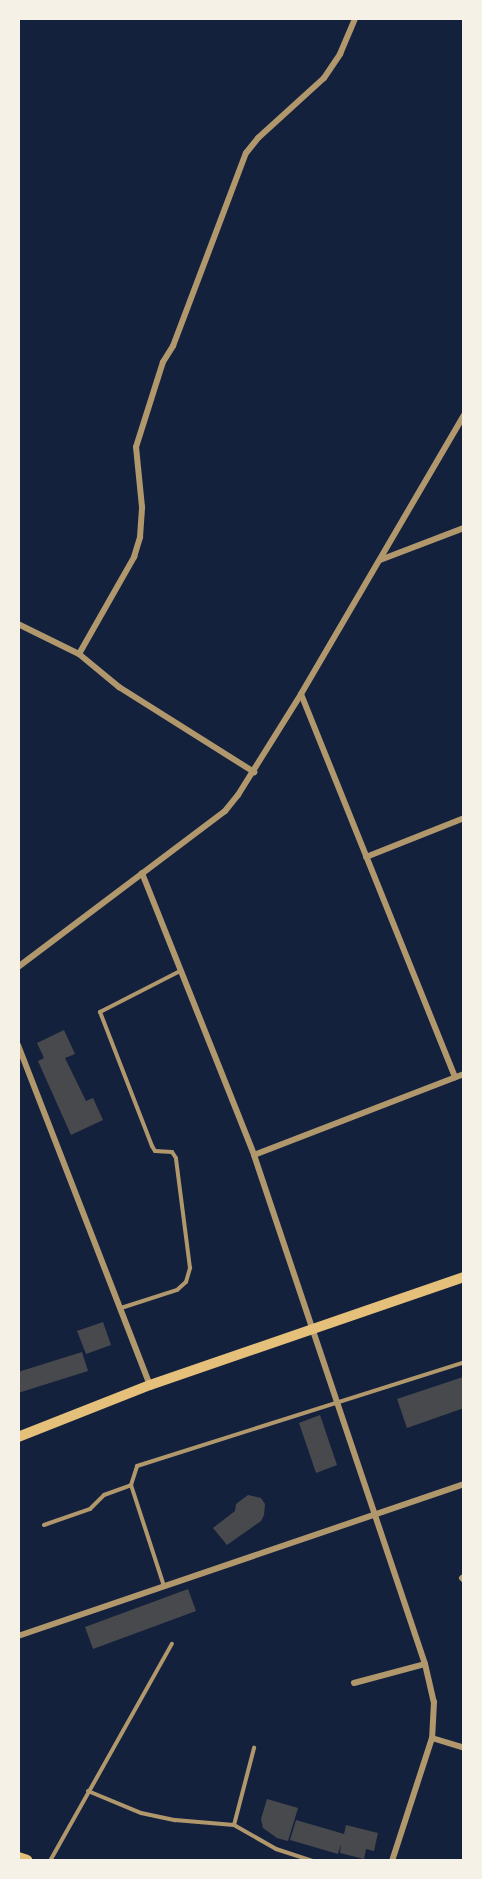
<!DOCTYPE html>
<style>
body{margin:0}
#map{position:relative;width:482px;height:1879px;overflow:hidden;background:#14213d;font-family:Commissioner,sans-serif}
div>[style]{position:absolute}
.building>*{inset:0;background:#48494c}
.service>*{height:4px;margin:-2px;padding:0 2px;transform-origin:2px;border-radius:2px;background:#b1986c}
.minor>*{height:6px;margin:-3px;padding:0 3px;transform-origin:3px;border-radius:3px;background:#b1986c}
.secondary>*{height:10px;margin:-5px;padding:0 5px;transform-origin:5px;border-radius:5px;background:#e5c07b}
.primary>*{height:12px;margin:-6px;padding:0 6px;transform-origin:6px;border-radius:6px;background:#e5c07b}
span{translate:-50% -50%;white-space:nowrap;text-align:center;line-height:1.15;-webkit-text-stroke:5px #f6f1e7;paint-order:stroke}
.frame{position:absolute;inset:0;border:20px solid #f6f1e7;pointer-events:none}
</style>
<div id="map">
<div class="building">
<i style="clip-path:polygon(64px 1030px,75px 1054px,65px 1058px,86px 1101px,93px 1098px,103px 1120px,71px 1135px,38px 1061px,44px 1058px,37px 1043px)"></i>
<i style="clip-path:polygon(103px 1322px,111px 1345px,86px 1354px,77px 1331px)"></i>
<i style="clip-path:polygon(82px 1352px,88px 1371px,18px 1393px,18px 1372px)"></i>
<i style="clip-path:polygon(463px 1377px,464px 1408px,407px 1428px,397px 1399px)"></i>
<i style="clip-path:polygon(320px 1415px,337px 1465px,316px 1473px,299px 1423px)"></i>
<i style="clip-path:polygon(248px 1495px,261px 1498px,265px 1504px,264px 1515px,261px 1521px,227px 1545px,213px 1528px,235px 1511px,236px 1504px)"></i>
<i style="clip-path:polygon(188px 1589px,196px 1611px,93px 1649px,85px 1627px)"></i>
<i style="clip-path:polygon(267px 1799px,298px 1808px,288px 1841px,277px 1838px,263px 1828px,261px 1819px)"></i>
<i style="clip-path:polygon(296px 1820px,344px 1834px,346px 1825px,378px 1833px,374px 1851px,366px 1849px,364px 1859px,340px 1853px,341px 1844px,338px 1854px,290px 1840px)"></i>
</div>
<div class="service">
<i style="left:121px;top:1308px;width:59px;rotate:-17.8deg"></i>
<i style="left:177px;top:1290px;width:12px;rotate:-42deg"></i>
<i style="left:186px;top:1282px;width:15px;rotate:-74deg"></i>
<i style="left:190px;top:1268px;width:111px;rotate:-97.3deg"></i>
<i style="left:176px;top:1158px;width:7px;rotate:-124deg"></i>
<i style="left:172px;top:1152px;width:17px;rotate:-177deg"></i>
<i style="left:155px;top:1151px;width:6px;rotate:-121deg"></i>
<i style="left:152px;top:1146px;width:144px;rotate:-111.2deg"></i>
<i style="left:100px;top:1012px;width:90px;rotate:-27.1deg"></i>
<i style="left:131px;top:1485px;width:106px;rotate:71.9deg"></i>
<i style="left:44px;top:1525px;width:49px;rotate:-19.2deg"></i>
<i style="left:90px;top:1509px;width:20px;rotate:-45deg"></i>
<i style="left:104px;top:1495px;width:29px;rotate:-20deg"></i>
<i style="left:131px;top:1485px;width:20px;rotate:-72deg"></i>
<i style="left:137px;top:1466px;width:343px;rotate:-17.6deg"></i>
<i style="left:88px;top:1791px;width:57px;rotate:22.5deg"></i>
<i style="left:141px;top:1813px;width:35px;rotate:12deg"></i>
<i style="left:175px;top:1820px;width:59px;rotate:4.8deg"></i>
<i style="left:234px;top:1825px;width:48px;rotate:29.7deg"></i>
<i style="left:276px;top:1849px;width:40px;rotate:18deg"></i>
<i style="left:234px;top:1825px;width:80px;rotate:-75.4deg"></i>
<i style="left:50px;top:1861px;width:249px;rotate:-60.7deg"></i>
</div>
<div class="minor">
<i style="left:380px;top:560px;width:90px;rotate:-20.9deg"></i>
<i style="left:18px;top:624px;width:68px;rotate:26.2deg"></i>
<i style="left:79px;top:654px;width:52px;rotate:39.5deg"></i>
<i style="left:119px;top:687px;width:160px;rotate:32.2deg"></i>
<i style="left:79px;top:654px;width:112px;rotate:-60.4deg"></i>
<i style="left:134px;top:557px;width:21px;rotate:-73deg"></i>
<i style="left:140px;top:537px;width:30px;rotate:-86deg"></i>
<i style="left:142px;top:507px;width:60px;rotate:-95.7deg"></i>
<i style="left:136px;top:447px;width:89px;rotate:-72.4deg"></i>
<i style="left:163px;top:362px;width:19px;rotate:-58deg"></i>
<i style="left:173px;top:346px;width:206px;rotate:-69.3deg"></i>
<i style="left:246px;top:153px;width:19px;rotate:-51deg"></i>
<i style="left:258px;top:138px;width:89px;rotate:-42.3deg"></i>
<i style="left:324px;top:78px;width:29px;rotate:-56deg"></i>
<i style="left:340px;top:54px;width:39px;rotate:-67deg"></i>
<i style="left:301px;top:694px;width:413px;rotate:68.1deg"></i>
<i style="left:366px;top:857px;width:105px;rotate:-21.7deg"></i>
<i style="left:142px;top:873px;width:303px;rotate:68.3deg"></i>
<i style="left:254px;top:1155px;width:537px;rotate:71.43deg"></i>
<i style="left:425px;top:1664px;width:39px;rotate:77deg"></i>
<i style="left:434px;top:1702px;width:36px;rotate:93deg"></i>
<i style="left:432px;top:1738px;width:129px;rotate:108deg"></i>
<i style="left:18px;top:967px;width:259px;rotate:-37deg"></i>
<i style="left:225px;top:811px;width:21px;rotate:-51deg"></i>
<i style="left:238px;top:795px;width:119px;rotate:-58deg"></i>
<i style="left:301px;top:694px;width:323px;rotate:-59.7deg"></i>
<i style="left:18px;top:1045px;width:365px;rotate:68.8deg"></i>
<i style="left:254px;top:1155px;width:225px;rotate:-21.1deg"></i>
<i style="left:462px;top:1578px;width:3px;rotate:45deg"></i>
<i style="left:18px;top:1636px;width:471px;rotate:-18.8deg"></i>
<i style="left:354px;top:1683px;width:73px;rotate:-15deg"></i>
<i style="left:432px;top:1738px;width:34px;rotate:17deg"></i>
</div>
<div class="secondary">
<i style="left:18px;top:1437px;width:142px;rotate:-21.5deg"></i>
<i style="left:150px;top:1385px;width:332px;rotate:-19deg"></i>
</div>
<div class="primary">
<i style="left:18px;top:1858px;width:9px;rotate:18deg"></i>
</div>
<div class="frame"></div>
</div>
